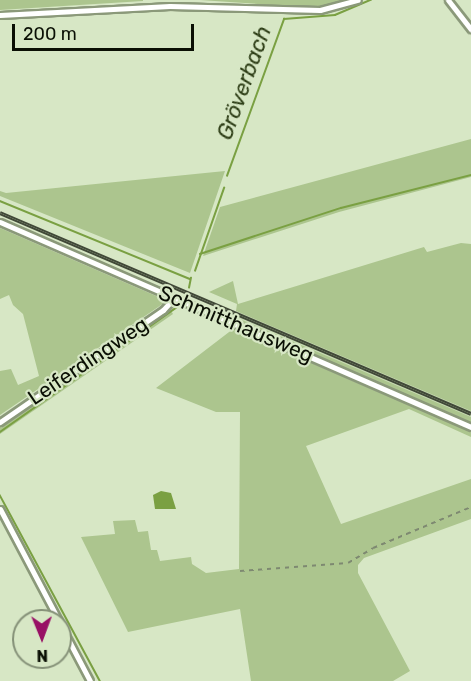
<!DOCTYPE html>
<meta charset="utf-8">
<style>
body{margin:0}
#map{position:relative;width:471px;height:681px;overflow:hidden;background:#d7e7c5;font-family:Rubik,sans-serif}
div>[style]{position:absolute}
.built>*{inset:0;background:#c7dab2}
.green>*{inset:0;background:#acc58e}
.water>*{inset:0;background:#7aa042}
.stream>*{height:1.5px;margin:-0.75px;padding:0 0.75px;transform-origin:0.75px;border-radius:0.75px;background:#7aa042}
.path>*{height:1.5px;margin-top:-0.75px;transform-origin:0;background:repeating-linear-gradient(90deg,#7e8971 0 4.5px,transparent 0 9px)}
.roads{filter:drop-shadow(2px 0 #8b997a) drop-shadow(-2px 0 #8b997a) drop-shadow(0 2px #8b997a) drop-shadow(0 -2px #8b997a)}
.street>*{height:5px;margin:-2.5px;padding:0 2.5px;transform-origin:2.5px;border-radius:2.5px;background:#fff}
.rail>*{height:4px;margin-top:-2px;transform-origin:0;background:repeating-linear-gradient(90deg,#d7e7c5 0 4.5px,#414938 0 9px);box-sizing:border-box;border-block:2px solid #414938}
span{translate:-50% -50%;white-space:nowrap;text-align:center;line-height:1.15;-webkit-text-stroke:4.5px #d7e7c5;paint-order:stroke}
.street-label{font-size:21px;color:#0a0f04}
.water-label{font-size:22px;color:#2d3d16;font-style:italic}
.north{position:absolute;left:12px;top:609px;width:60px;height:60px;box-sizing:border-box;background:#d7e7c5;border:2px solid #859178;border-radius:50%;rotate:179deg;font-size:16px;font-weight:700;line-height:24px;text-align:center;color:#0a0f04}
.north::after{content:'';display:block;margin:auto;width:21px;height:27px;background:#981165;clip-path:polygon(50% 0,100% 100%,50% 72%,0 100%)}
.scale{position:absolute;left:12px;top:24px;width:182px;height:27px;box-sizing:border-box;border:3px solid #0a0f04;border-top:0;padding-left:8px;font-size:18px;line-height:21px;white-space:nowrap;color:#0a0f04;-webkit-text-stroke:4px #d7e7c5;paint-order:stroke}
</style>
<div id="map">
<div class="built">
<i style="clip-path:polygon(236px 311px,471px 411px,471px 417px,235px 317px)"></i>
</div>
<div class="green">
<i style="clip-path:polygon(0 0,143px 0,143px 1px,0 10px)"></i>
<i style="clip-path:polygon(200px 0,350px 0,316px 8px)"></i>
<i style="clip-path:polygon(471px 139px,471px 177px,339px 212px,203px 256px,220px 207px)"></i>
<i style="clip-path:polygon(225px 171px,190px 273px,0 196px,0 191px,6px 193px)"></i>
<i style="clip-path:polygon(0 228px,163px 299px,164px 303px,0 415px,0 371px,11px 369px,18px 385px,39px 376px,23px 314px,13px 305px,9px 295px,0 299px)"></i>
<i style="clip-path:polygon(461px 243px,471px 244px,471px 411px,236px 311px,237px 304px,209px 292px,233px 281px,238px 304px,424px 247px,427px 252px)"></i>
<i style="clip-path:polygon(170px 309px,173px 314px,0 434px,0 425px)"></i>
<i style="clip-path:polygon(235px 317px,471px 417px,471px 423px,235px 320px)"></i>
<i style="clip-path:polygon(233px 329px,471px 432px,471px 437px,409px 409px,306px 446px,341px 524px,471px 479px,471px 519px,364px 558px,358px 565px,358px 573px,410px 671px,393px 681px,251px 681px,240px 609px,128px 632px,81px 537px,115px 534px,113px 521px,135px 520px,138px 532px,148px 531px,151px 550px,157px 550px,160px 561px,191px 557px,192px 564px,206px 573px,239px 569px,240px 412px,216px 412px,156px 388px)"></i>
</div>
<div class="water">
<i style="clip-path:polygon(161px 491px,171px 493px,176px 509px,155px 509px,153px 495px)"></i>
</div>
<div class="stream">
<i style="left:227px;top:176px;width:167px;rotate:-70deg"></i>
<i style="left:284px;top:19px;width:51px;rotate:-4.5deg"></i>
<i style="left:335px;top:15px;width:39px;rotate:-23deg"></i>
<i style="left:0;top:201px;width:205px;rotate:22.3deg"></i>
<i style="left:200px;top:254px;width:148px;rotate:-18.1deg"></i>
<i style="left:341px;top:208px;width:134px;rotate:-14.2deg"></i>
<i style="left:195px;top:271px;width:88px;rotate:-70.7deg"></i>
<i style="left:189px;top:288px;width:10px;rotate:-79deg"></i>
<i style="left:0;top:432px;width:220px;rotate:-35.2deg"></i>
<i style="left:0;top:495px;width:211px;rotate:61.7deg"></i>
</div>
<div class="path">
<i style="left:240px;top:571px;width:108px;rotate:-4.2deg"></i>
<i style="left:348px;top:563px;width:29px;rotate:-31deg"></i>
<i style="left:373px;top:548px;width:106px;rotate:-22.7deg"></i>
</div>
<div class="roads">
<div class="street">
<i style="left:448px;top:0;width:37px;rotate:52deg"></i>
<i style="left:0;top:15px;width:170px;rotate:-3deg"></i>
<i style="left:170px;top:6px;width:150px;rotate:1.5deg"></i>
<i style="left:320px;top:10px;width:39px;rotate:-15deg"></i>
<i style="left:0;top:222px;width:514px;rotate:23.52deg"></i>
<i style="left:0;top:422px;width:198px;rotate:-34.5deg"></i>
<i style="left:163px;top:310px;width:16px;rotate:-47deg"></i>
<i style="left:0;top:509px;width:127px;rotate:62.2deg"></i>
<i style="left:60px;top:624px;width:64px;rotate:62.2deg"></i>
</div>
</div>
<div class="rail">
<i style="left:0;top:213px;width:512px;rotate:23.11deg"></i>
</div>
<div class="street-label">
<span style="left:236px;top:324px;rotate:23deg">Schmitthausweg</span>
<span style="left:88px;top:361px;rotate:-34deg">Leiferdingweg</span>
</div>
<div class="water-label">
<span style="left:244px;top:83px;rotate:-70deg">Gröverbach</span>
</div>
<div class="north">N</div>
<div class="scale">200 m</div>
</div>
